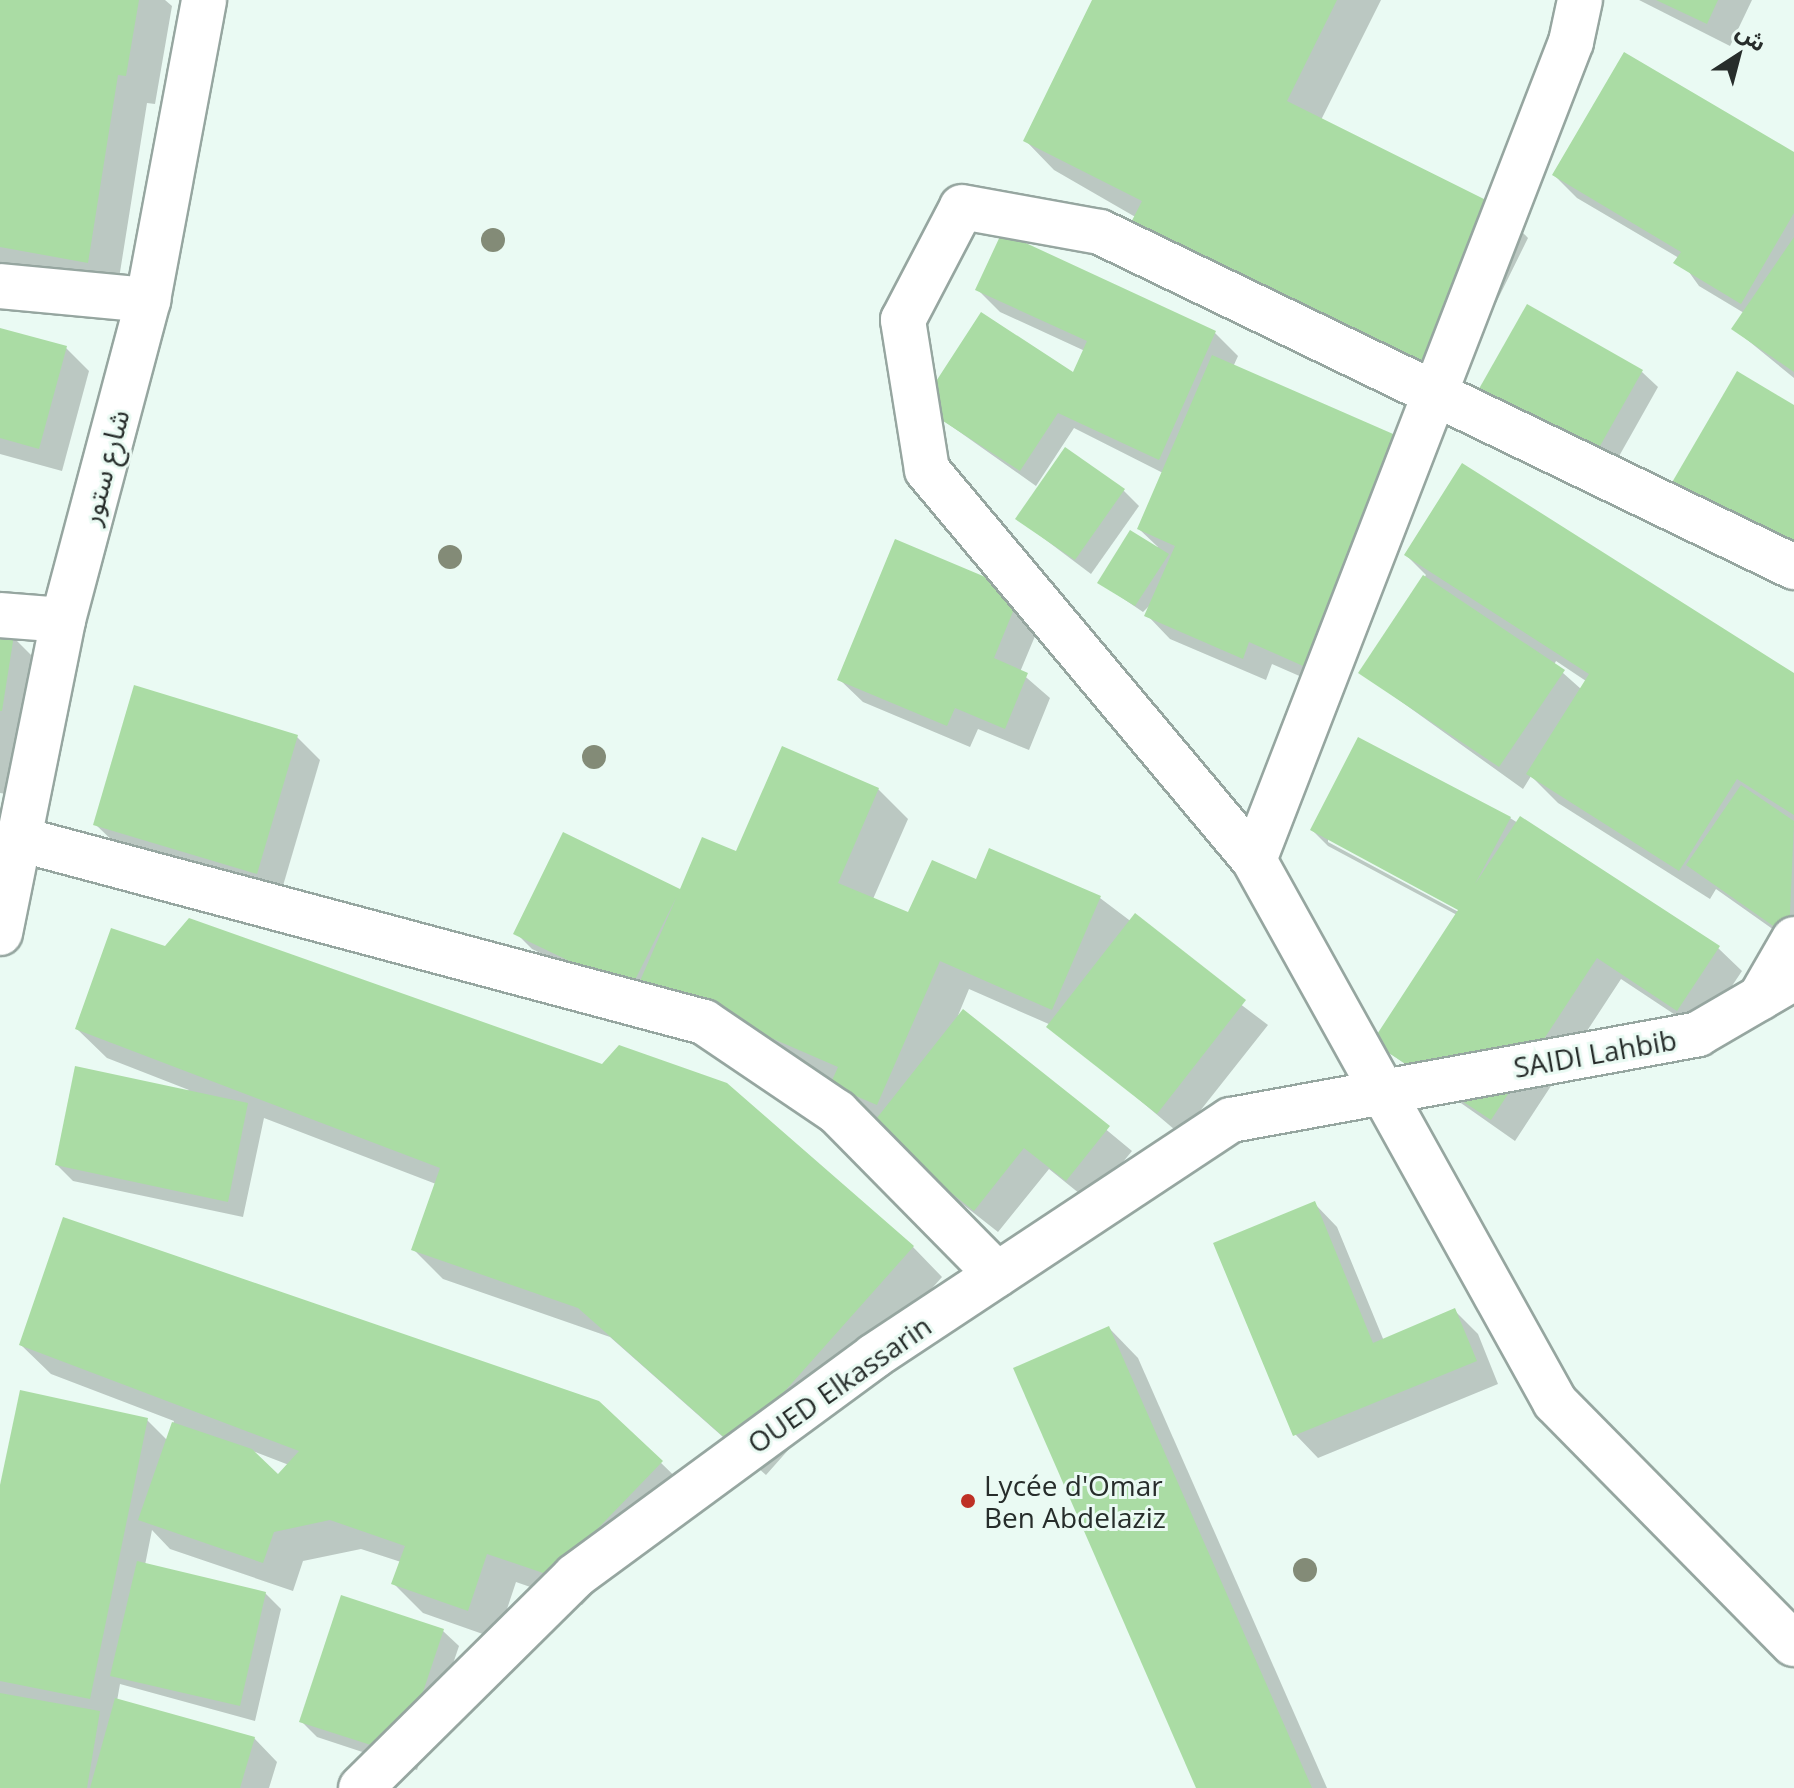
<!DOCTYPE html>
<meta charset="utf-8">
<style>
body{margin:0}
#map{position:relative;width:1794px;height:1788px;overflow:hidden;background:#eafaf3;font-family:"Open Sans","Noto Sans Arabic",sans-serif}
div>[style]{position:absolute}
.shadow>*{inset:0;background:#0003}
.building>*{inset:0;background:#aadca4}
.roads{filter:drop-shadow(2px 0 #96a6a0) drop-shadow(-2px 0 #96a6a0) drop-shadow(0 2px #96a6a0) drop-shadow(0 -2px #96a6a0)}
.minor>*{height:44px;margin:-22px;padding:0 22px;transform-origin:22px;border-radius:22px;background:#fff}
.tertiary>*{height:44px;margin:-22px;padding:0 22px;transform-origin:22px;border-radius:22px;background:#fff}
.trees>*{width:24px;height:24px;margin:-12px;border-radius:50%;background:#838b77}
.dots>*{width:22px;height:22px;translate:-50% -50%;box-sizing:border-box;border:4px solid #eafaf3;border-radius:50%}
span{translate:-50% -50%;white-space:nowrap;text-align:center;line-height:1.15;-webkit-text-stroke:6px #eafaf3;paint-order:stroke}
.street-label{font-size:28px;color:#272d2b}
.poi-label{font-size:28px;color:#272d2b}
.left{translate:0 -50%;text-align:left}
.north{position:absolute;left:1698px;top:16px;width:80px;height:80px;-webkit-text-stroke:6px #eafaf3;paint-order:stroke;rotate:36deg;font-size:22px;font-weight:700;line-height:32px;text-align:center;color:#272d2b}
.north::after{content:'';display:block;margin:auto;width:28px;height:36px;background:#272d2b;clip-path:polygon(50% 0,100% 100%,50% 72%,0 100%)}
</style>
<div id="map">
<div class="shadow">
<i style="clip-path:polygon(0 0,165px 0,172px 6px,155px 104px,147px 103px,117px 291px,0 271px)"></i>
<i style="clip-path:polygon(1095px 0,1381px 0,1321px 120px,1499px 208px,1528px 238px,1449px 398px,1054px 170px,1025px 140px)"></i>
<i style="clip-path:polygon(1639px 0,1752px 0,1730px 46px)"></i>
<i style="clip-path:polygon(1794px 154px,1794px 378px,1734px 329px,1744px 313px,1699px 286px,1679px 258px,1577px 198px,1554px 175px)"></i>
<i style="clip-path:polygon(977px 289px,1215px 333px,1238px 356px,1233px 367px,1336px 692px,1272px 664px,1266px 680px,1170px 639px,1147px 615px,1152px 603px,1143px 612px,1100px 583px,1158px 547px,1139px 529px,1163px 473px,1074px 428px,1036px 486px,923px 406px,1074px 375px,1085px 351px,1000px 312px)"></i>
<i style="clip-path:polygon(0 330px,66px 348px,89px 371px,62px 471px,0 454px)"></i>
<i style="clip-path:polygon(1642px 372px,1658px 387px,1600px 490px,1486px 426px)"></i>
<i style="clip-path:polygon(1123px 490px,1139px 506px,1091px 574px,1018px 519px)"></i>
<i style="clip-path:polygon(896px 542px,1043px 617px,1020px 672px,1050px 698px,1029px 750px,978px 729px,970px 747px,863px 702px,839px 679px)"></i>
<i style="clip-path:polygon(evenodd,1406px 555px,1794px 676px,1794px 944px,1716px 889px,1710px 899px,1558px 803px,1531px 776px,1523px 789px,1360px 672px,1426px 575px,1406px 555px,1556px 661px,1586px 681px,1581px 689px,1554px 665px,1556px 661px)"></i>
<i style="clip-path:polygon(0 635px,13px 637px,36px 660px,14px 795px,0 793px)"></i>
<i style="clip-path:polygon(297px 737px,320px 760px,280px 896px,119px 847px,95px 824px)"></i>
<i style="clip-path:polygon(878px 789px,908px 819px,873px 899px,909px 915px,977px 882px,1100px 898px,1268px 1025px,1181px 1135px,1051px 1025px,969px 989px,957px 1018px,964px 1012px,1132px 1151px,1090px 1202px,1049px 1169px,998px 1232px,895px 1151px,834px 1081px,646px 1004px,532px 949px,516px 933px,678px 891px,737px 854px)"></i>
<i style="clip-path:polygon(evenodd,1510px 818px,1718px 948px,1742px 971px,1701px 1032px,1621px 979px,1515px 1141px,1374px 1042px,1457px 915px,1328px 846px,1312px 830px,1510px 818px,1328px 838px,1468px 913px,1466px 916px,1328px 842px,1328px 838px)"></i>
<i style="clip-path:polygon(77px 1029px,913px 1247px,942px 1277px,766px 1475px,610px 1337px,443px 1279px,413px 1249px,436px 1184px,264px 1118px,243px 1217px,73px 1181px,57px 1165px,189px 1090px,107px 1058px)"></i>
<i style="clip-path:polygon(1314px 1203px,1337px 1227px,1384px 1341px,1455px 1311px,1478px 1334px,1498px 1384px,1318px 1458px,1295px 1434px)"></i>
<i style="clip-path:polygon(1109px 1328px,1138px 1358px,1327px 1788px,1198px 1788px)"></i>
<i style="clip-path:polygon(evenodd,21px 1345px,598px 1402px,691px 1492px,582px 1605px,516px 1582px,497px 1639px,423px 1613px,394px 1584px,401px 1562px,361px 1549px,303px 1561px,293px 1591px,170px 1549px,152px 1530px,145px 1565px,265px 1593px,281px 1609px,255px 1721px,120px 1684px,117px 1701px,254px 1738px,277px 1762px,269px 1788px,0 1788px,0 1510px,147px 1420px,167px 1440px,174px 1421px,51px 1374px,21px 1345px,250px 1450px,289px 1465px,278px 1477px,250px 1450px)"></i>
<i style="clip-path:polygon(443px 1631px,459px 1646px,417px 1770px,317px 1737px,301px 1721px)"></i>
</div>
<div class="building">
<i style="clip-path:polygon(0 0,139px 0,126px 76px,118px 75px,88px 263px,0 247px)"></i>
<i style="clip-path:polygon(1092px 0,1337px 0,1287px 101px,1500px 207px,1419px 370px,1119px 246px,1142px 201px,1023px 141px)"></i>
<i style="clip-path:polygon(1656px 0,1718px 0,1707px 24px)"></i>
<i style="clip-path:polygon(1624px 52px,1794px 152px,1794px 213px,1741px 304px,1673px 263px,1681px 252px,1552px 175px)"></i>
<i style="clip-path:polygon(1002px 232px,1216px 331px,1159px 460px,1058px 413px,1020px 471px,920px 406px,981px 312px,1073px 372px,1087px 341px,975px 290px)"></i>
<i style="clip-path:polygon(1794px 237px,1794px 372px,1731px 329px)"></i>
<i style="clip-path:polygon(1527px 304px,1643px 370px,1583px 476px,1467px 410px)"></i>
<i style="clip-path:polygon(0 328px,67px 346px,39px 449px,0 438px)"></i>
<i style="clip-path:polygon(1212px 355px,1400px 437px,1312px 670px,1249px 642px,1243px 659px,1144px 616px,1175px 546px,1137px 529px)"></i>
<i style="clip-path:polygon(1737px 371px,1794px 405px,1794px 582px,1660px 503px)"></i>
<i style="clip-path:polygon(1065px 447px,1125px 489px,1075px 560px,1015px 519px)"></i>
<i style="clip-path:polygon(1462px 463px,1794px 673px,1794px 815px,1737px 779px,1679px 871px,1526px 774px,1589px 674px,1404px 555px)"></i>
<i style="clip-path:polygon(1130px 530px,1169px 554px,1135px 606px,1097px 583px)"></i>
<i style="clip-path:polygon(895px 539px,1021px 592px,994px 658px,1028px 673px,1005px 729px,955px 708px,947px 726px,837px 680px)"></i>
<i style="clip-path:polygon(1423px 575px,1565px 670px,1499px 767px,1358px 673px)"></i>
<i style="clip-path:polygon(0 633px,14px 635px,2px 711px,0 711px)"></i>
<i style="clip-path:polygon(134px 685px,298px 735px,257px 874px,93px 825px)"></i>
<i style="clip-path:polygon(1358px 737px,1511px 817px,1475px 884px,1520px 816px,1720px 946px,1677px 1011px,1597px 958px,1491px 1120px,1372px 1042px,1458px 910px,1310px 830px)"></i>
<i style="clip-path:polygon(782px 746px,879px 788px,838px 883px,908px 912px,932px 860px,976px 879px,989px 848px,1101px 896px,1052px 1010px,940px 961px,877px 1105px,830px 1085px,838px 1067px,640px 981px,677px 896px,630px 990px,513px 934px,563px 832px,680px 889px,702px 837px,736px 851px)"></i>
<i style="clip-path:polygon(1741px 785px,1794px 821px,1789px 937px,1686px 865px)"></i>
<i style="clip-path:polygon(1135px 913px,1246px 1000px,1157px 1114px,1046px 1027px)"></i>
<i style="clip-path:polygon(189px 918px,602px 1064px,619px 1045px,727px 1083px,914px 1246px,735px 1447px,578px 1308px,411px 1250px,440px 1168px,75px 1029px,111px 928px,165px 946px)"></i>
<i style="clip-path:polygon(963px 1009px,1110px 1126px,1066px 1181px,1024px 1148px,974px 1211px,869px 1128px)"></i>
<i style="clip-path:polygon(75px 1066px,248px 1103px,228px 1202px,55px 1165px)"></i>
<i style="clip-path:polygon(1315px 1201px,1373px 1343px,1455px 1308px,1477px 1361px,1293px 1436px,1213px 1243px)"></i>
<i style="clip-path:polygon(63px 1217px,599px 1401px,663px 1461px,552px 1576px,487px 1554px,468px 1611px,391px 1584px,405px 1546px,330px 1520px,274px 1532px,263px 1563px,138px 1520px,172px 1422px,252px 1449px,278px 1474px,299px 1451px,19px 1345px)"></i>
<i style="clip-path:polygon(1109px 1326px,1312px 1788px,1196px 1788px,1013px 1368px)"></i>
<i style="clip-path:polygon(20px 1390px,148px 1418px,90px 1699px,0 1681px,0 1485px)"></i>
<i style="clip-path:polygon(137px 1561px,266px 1592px,240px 1706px,110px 1676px)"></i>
<i style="clip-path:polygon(341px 1595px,444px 1629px,402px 1755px,299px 1722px)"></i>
<i style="clip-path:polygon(0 1693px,100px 1711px,87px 1788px,0 1788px)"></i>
<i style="clip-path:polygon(115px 1698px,255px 1737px,240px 1788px,90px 1788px)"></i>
</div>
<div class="roads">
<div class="minor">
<i style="left:1580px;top:0;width:43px;rotate:102.1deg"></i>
<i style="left:1571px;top:42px;width:877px;rotate:111.18deg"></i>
<i style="left:1254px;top:860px;width:620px;rotate:60.95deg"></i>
<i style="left:1555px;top:1402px;width:340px;rotate:45.4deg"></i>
<i style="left:0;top:286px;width:149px;rotate:5.4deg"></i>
<i style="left:0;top:615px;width:63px;rotate:4.5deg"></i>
<i style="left:19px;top:839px;width:709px;rotate:14.96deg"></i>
<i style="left:704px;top:1022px;width:161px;rotate:34.1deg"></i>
<i style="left:837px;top:1112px;width:228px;rotate:45.4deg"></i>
<i style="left:1254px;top:860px;width:509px;rotate:-129.98deg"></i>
<i style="left:927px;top:470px;width:152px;rotate:-99.1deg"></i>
<i style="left:903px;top:320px;width:127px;rotate:-62.4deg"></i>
<i style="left:962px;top:207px;width:140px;rotate:10.3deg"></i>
<i style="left:1100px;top:232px;width:771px;rotate:25.77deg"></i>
<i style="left:1760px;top:998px;width:68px;rotate:-60deg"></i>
<i style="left:361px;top:1788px;width:301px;rotate:-44.7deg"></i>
<i style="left:575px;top:1576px;width:371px;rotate:-36.3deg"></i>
<i style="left:874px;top:1356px;width:428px;rotate:-33.5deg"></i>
<i style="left:1231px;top:1120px;width:475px;rotate:-10.4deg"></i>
<i style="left:1698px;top:1034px;width:111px;rotate:-30.3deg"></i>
</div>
<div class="tertiary">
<i style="left:0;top:933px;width:319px;rotate:-78.6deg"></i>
<i style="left:63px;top:620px;width:331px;rotate:-75.1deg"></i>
<i style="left:148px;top:300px;width:305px;rotate:-79.4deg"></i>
</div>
</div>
<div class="trees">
<i style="left:493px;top:240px"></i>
<i style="left:450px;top:557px"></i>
<i style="left:594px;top:757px"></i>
<i style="left:1305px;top:1570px"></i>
</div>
<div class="dots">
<i style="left:968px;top:1501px;background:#be3025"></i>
</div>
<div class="street-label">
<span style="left:104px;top:467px;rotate:-75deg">شارع ستور</span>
<span style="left:1595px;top:1053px;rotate:-10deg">SAIDI Lahbib</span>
<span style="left:839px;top:1384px;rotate:-35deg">OUED Elkassarin</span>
</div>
<div class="poi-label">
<span class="left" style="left:984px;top:1501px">Lycée d'Omar<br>Ben Abdelaziz</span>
</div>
<div class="north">ش</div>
</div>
